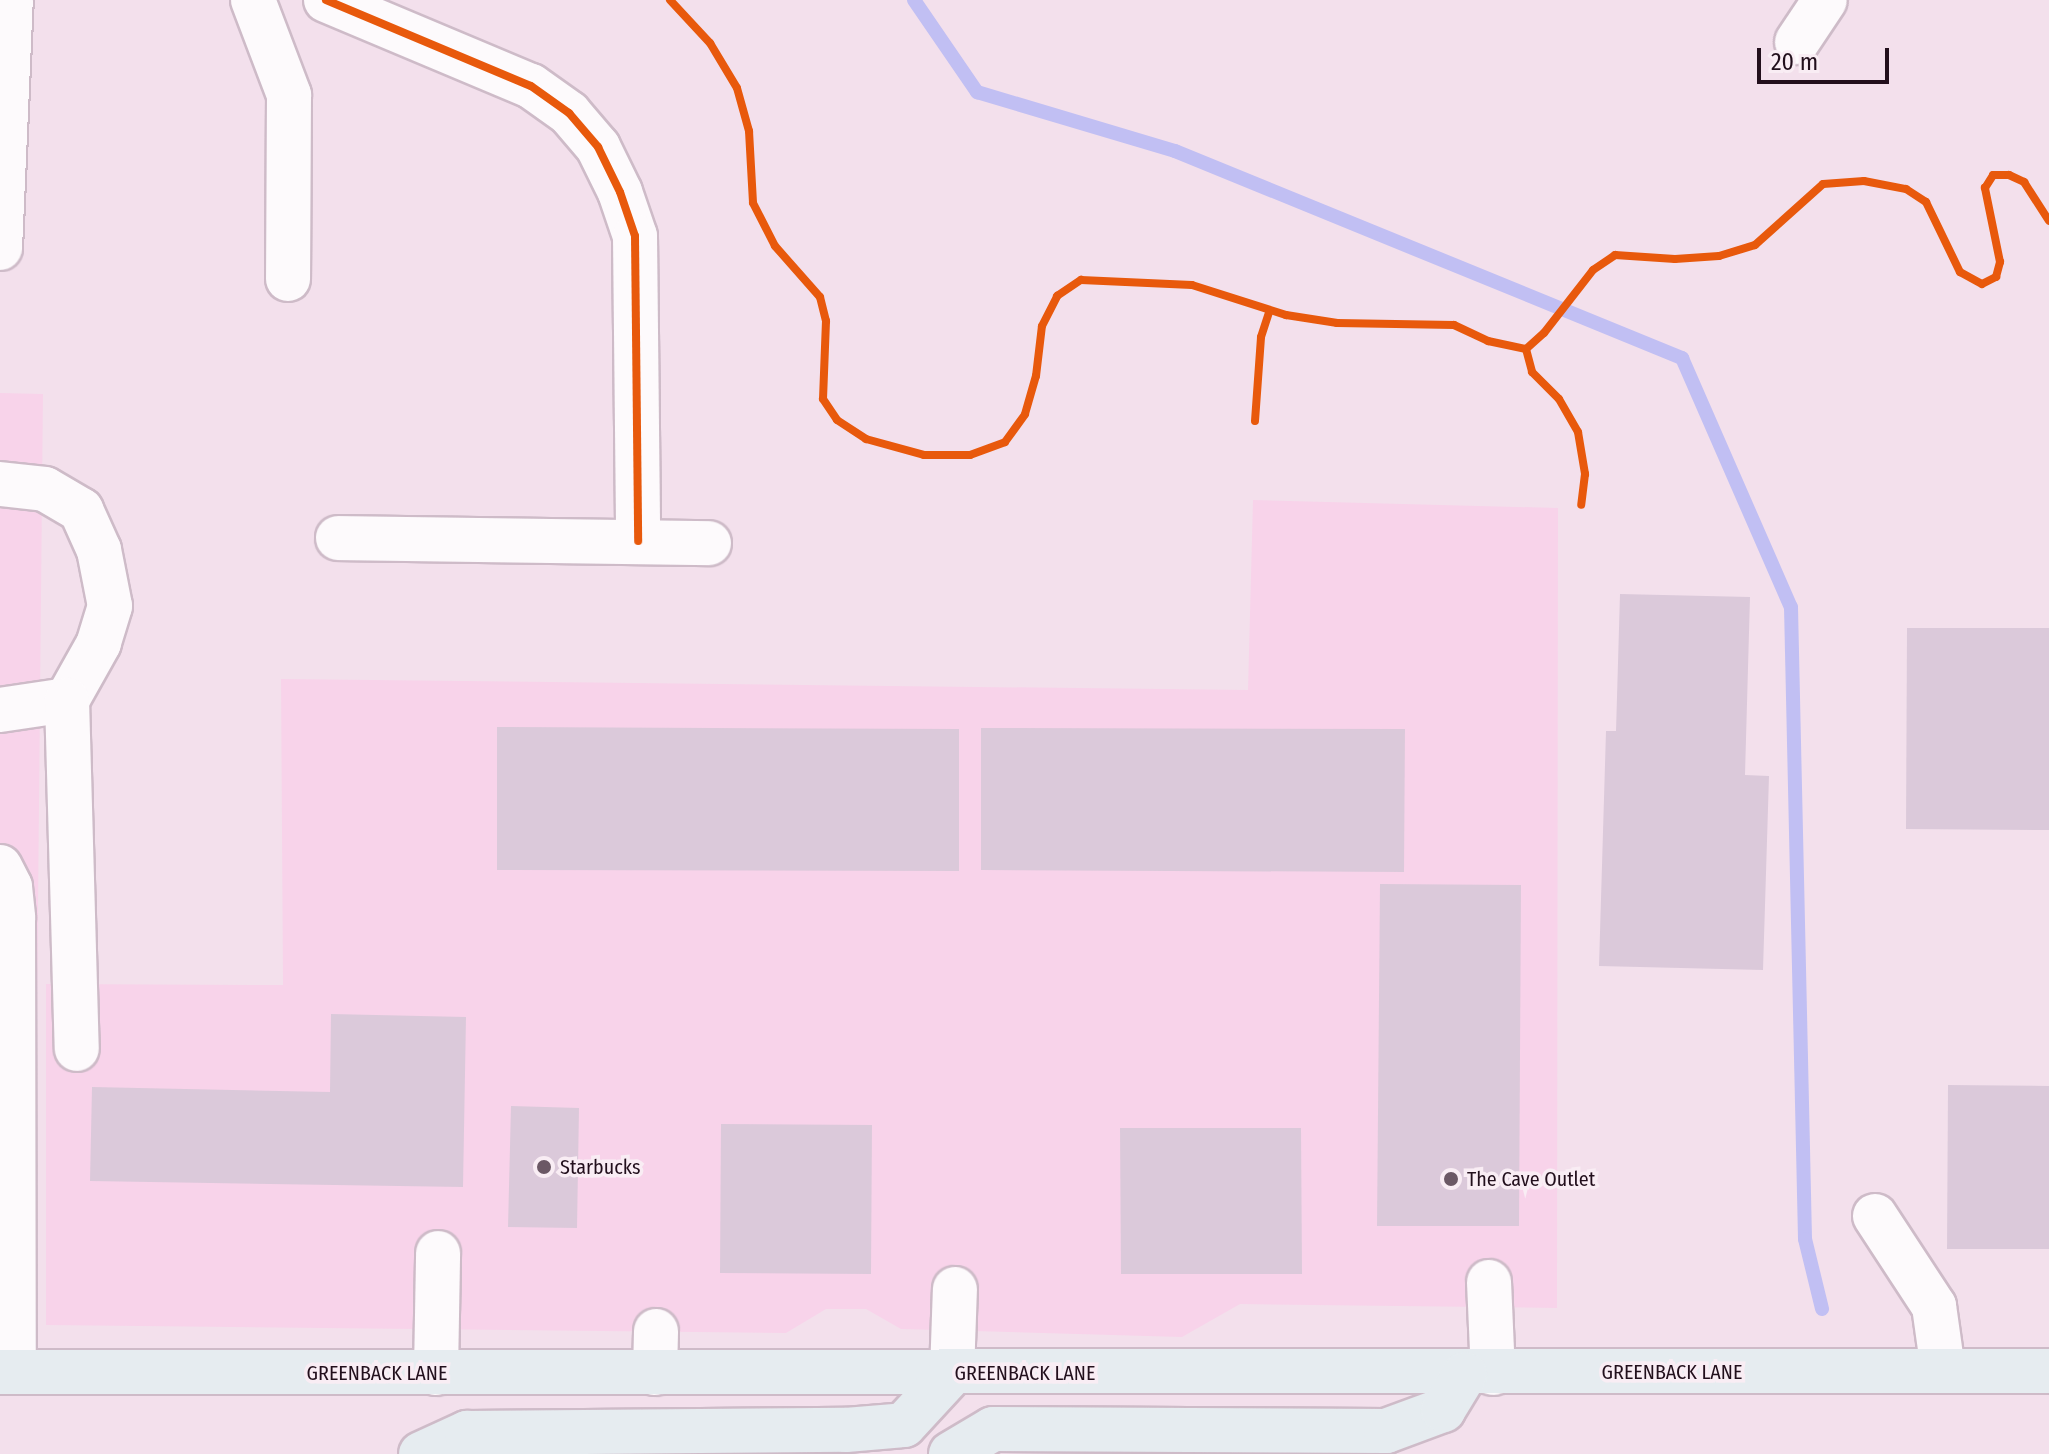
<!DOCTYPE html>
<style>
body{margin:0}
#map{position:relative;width:2049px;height:1454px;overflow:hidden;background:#f3e0ec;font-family:"Fira Sans Condensed",sans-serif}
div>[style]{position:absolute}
.built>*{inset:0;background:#f8d3ea}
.stream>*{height:14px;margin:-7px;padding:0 7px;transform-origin:7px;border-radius:7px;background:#c1bff3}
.building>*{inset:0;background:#dbc9da}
.roads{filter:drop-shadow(2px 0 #cebbc8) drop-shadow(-2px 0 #cebbc8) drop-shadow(0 2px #cebbc8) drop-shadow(0 -2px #cebbc8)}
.minor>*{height:44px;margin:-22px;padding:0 22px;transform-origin:22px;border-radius:22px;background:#fdfafc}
.major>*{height:44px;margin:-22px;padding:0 22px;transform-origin:22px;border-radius:22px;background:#e6ecf0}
.cycleway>*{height:8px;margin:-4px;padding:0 4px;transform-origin:4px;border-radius:4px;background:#e8590c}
.dots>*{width:22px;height:22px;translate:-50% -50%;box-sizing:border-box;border:4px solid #f9edf4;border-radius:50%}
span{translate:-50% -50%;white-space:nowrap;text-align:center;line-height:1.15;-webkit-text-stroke:7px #f9edf4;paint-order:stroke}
.poi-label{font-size:20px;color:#220f1c}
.left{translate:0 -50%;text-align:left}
.street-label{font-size:20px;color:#220f1c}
.scale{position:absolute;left:1757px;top:48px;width:132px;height:36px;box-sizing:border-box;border:4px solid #220f1c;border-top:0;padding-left:10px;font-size:24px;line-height:28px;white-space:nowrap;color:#220f1c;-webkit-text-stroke:6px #f9edf4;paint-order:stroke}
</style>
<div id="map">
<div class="built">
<i style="clip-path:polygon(0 393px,43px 394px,34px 1324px,0 1324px)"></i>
<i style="clip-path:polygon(1253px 500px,1558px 508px,1557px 1308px,1240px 1304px,1182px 1337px,901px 1329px,866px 1309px,826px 1309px,786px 1333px,46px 1325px,46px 984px,283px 985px,281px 679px,1248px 690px)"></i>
</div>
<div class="stream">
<i style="left:914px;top:0;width:112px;rotate:55.6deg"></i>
<i style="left:977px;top:92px;width:207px;rotate:16.6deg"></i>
<i style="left:1175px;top:151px;width:548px;rotate:22.21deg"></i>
<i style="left:1682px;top:358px;width:272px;rotate:66.4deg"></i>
<i style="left:1791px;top:607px;width:632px;rotate:88.73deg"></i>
<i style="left:1805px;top:1239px;width:72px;rotate:76.3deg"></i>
</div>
<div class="building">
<i style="clip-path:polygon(1620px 594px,1750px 597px,1745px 775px,1769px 776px,1763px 970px,1599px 966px,1606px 731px,1616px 731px)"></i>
<i style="clip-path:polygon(1907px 628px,2049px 628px,2049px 830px,1906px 829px)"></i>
<i style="clip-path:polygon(497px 727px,959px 729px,959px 871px,497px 870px)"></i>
<i style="clip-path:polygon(981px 728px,1405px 729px,1404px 872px,981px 870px)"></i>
<i style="clip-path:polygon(1380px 884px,1521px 885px,1519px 1226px,1377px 1226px)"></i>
<i style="clip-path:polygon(331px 1014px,466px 1017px,463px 1187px,90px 1181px,92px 1087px,330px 1092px)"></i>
<i style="clip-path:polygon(1948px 1085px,2049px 1086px,2049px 1249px,1947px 1249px)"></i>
<i style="clip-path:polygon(511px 1106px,579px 1108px,577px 1228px,508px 1227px)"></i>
<i style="clip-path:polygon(721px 1124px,872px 1125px,871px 1274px,720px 1273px)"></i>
<i style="clip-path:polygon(1120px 1128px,1301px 1128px,1302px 1274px,1121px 1274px)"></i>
</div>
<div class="roads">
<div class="minor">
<i style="left:253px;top:0;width:102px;rotate:69.2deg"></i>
<i style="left:289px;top:95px;width:184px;rotate:90.3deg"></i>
<i style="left:326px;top:0;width:222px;rotate:22.8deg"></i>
<i style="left:531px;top:86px;width:47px;rotate:35.4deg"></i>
<i style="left:569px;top:113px;width:45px;rotate:49.5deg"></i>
<i style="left:598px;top:147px;width:50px;rotate:63.9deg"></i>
<i style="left:620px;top:192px;width:46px;rotate:71.2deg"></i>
<i style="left:635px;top:236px;width:305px;rotate:89.4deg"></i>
<i style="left:1797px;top:42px;width:50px;rotate:-56.3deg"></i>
<i style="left:0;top:248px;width:248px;rotate:-87.5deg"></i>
<i style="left:0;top:484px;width:45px;rotate:6.3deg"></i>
<i style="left:45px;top:489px;width:42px;rotate:30.3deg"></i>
<i style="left:81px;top:510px;width:44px;rotate:65.8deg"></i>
<i style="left:99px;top:550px;width:57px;rotate:78.9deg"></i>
<i style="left:110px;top:606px;width:39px;rotate:107deg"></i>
<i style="left:99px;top:643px;width:65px;rotate:119.3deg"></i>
<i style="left:67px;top:700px;width:68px;rotate:171.5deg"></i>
<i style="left:338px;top:538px;width:371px;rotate:0.8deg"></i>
<i style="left:67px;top:700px;width:349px;rotate:88.4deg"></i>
<i style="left:0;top:867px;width:22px;rotate:63deg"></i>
<i style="left:10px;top:887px;width:31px;rotate:84deg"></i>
<i style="left:13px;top:918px;width:454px;rotate:89.9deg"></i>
<i style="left:1875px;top:1216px;width:108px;rotate:56.8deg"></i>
<i style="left:1934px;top:1306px;width:65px;rotate:82deg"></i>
<i style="left:1489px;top:1282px;width:91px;rotate:87.5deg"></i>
<i style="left:436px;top:1373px;width:120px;rotate:-89deg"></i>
<i style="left:655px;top:1373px;width:42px;rotate:-88.6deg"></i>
<i style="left:952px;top:1373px;width:84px;rotate:-88deg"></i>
</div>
<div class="major">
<i style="left:0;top:1372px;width:2049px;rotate:-0.03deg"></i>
<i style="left:421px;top:1454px;width:51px;rotate:-24.5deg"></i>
<i style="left:467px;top:1433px;width:379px;rotate:-0.5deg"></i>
<i style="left:846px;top:1430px;width:58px;rotate:-4.9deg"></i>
<i style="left:904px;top:1425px;width:71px;rotate:-47.3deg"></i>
<i style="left:951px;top:1454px;width:49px;rotate:-30.8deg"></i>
<i style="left:993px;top:1429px;width:393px;rotate:0.3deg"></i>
<i style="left:1386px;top:1431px;width:61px;rotate:-20.2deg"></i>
<i style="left:1443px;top:1410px;width:42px;rotate:-58.6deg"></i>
</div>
</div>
<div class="cycleway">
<i style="left:326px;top:0;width:222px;rotate:22.8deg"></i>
<i style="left:531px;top:86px;width:47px;rotate:35.4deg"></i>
<i style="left:569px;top:113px;width:45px;rotate:49.5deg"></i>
<i style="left:598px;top:147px;width:50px;rotate:63.9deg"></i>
<i style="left:620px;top:192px;width:46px;rotate:71.2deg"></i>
<i style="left:635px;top:236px;width:305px;rotate:89.4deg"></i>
<i style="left:670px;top:0;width:59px;rotate:47.1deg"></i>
<i style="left:710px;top:43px;width:52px;rotate:59deg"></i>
<i style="left:737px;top:88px;width:45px;rotate:74.4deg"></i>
<i style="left:749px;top:131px;width:72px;rotate:86.8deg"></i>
<i style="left:753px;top:203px;width:48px;rotate:62.9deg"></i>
<i style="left:775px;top:246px;width:68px;rotate:48.6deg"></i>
<i style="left:820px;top:297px;width:25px;rotate:76deg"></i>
<i style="left:826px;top:321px;width:78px;rotate:92.2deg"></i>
<i style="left:823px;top:399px;width:25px;rotate:56deg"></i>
<i style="left:837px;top:420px;width:35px;rotate:33deg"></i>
<i style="left:866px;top:439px;width:60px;rotate:15.4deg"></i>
<i style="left:924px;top:455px;width:46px"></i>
<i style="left:970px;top:455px;width:37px;rotate:-20deg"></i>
<i style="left:1005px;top:442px;width:34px;rotate:-54deg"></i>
<i style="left:1025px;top:414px;width:40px;rotate:-74deg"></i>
<i style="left:1036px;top:376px;width:50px;rotate:-83.2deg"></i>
<i style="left:1042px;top:326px;width:34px;rotate:-63deg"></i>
<i style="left:1057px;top:296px;width:29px;rotate:-34deg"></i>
<i style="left:1081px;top:280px;width:111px;rotate:2.6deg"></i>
<i style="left:1192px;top:285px;width:99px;rotate:17.7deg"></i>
<i style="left:1286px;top:315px;width:52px;rotate:8.9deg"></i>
<i style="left:1337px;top:323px;width:117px;rotate:1deg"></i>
<i style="left:1454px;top:325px;width:38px;rotate:25deg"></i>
<i style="left:1488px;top:341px;width:39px;rotate:12deg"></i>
<i style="left:1526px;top:349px;width:24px;rotate:-42deg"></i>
<i style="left:1544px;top:333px;width:80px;rotate:-52.1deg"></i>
<i style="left:1593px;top:270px;width:27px;rotate:-34deg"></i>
<i style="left:1615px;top:255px;width:60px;rotate:3.8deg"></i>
<i style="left:1675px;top:259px;width:44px;rotate:-3.9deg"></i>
<i style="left:1719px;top:256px;width:38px;rotate:-17deg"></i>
<i style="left:1755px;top:245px;width:91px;rotate:-41.9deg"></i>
<i style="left:1823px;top:184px;width:41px;rotate:-4.2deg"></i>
<i style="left:1864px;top:181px;width:43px;rotate:10.8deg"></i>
<i style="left:1906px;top:189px;width:24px;rotate:33deg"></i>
<i style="left:1926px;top:202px;width:78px;rotate:64.1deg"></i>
<i style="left:1960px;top:272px;width:25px;rotate:29deg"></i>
<i style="left:1982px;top:284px;width:16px;rotate:-27deg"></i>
<i style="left:1996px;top:277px;width:16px;rotate:-75deg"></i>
<i style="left:2000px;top:262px;width:76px;rotate:-101.5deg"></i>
<i style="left:1985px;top:188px;width:15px;rotate:-58deg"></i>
<i style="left:1993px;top:175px;width:16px"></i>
<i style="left:2009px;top:175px;width:17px;rotate:25deg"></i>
<i style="left:2024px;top:182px;width:46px;rotate:57.3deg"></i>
<i style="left:1526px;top:349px;width:24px;rotate:75deg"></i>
<i style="left:1532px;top:372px;width:38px;rotate:45deg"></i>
<i style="left:1559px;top:399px;width:38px;rotate:60deg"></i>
<i style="left:1578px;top:432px;width:43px;rotate:80.5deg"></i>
<i style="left:1585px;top:474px;width:31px;rotate:97deg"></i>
<i style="left:1255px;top:421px;width:84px;rotate:-85.9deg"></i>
<i style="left:1261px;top:337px;width:28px;rotate:-72deg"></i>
</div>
<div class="dots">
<i style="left:544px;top:1167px;background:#6b5865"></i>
<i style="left:1451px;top:1179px;background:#6b5865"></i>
</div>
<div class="poi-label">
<span class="left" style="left:560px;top:1167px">Starbucks</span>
<span class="left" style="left:1467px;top:1179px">The Cave Outlet</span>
</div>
<div class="street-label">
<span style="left:1672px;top:1372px">GREENBACK LANE</span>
<span style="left:377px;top:1373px">GREENBACK LANE</span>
<span style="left:1025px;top:1373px">GREENBACK LANE</span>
</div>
<div class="scale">20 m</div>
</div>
